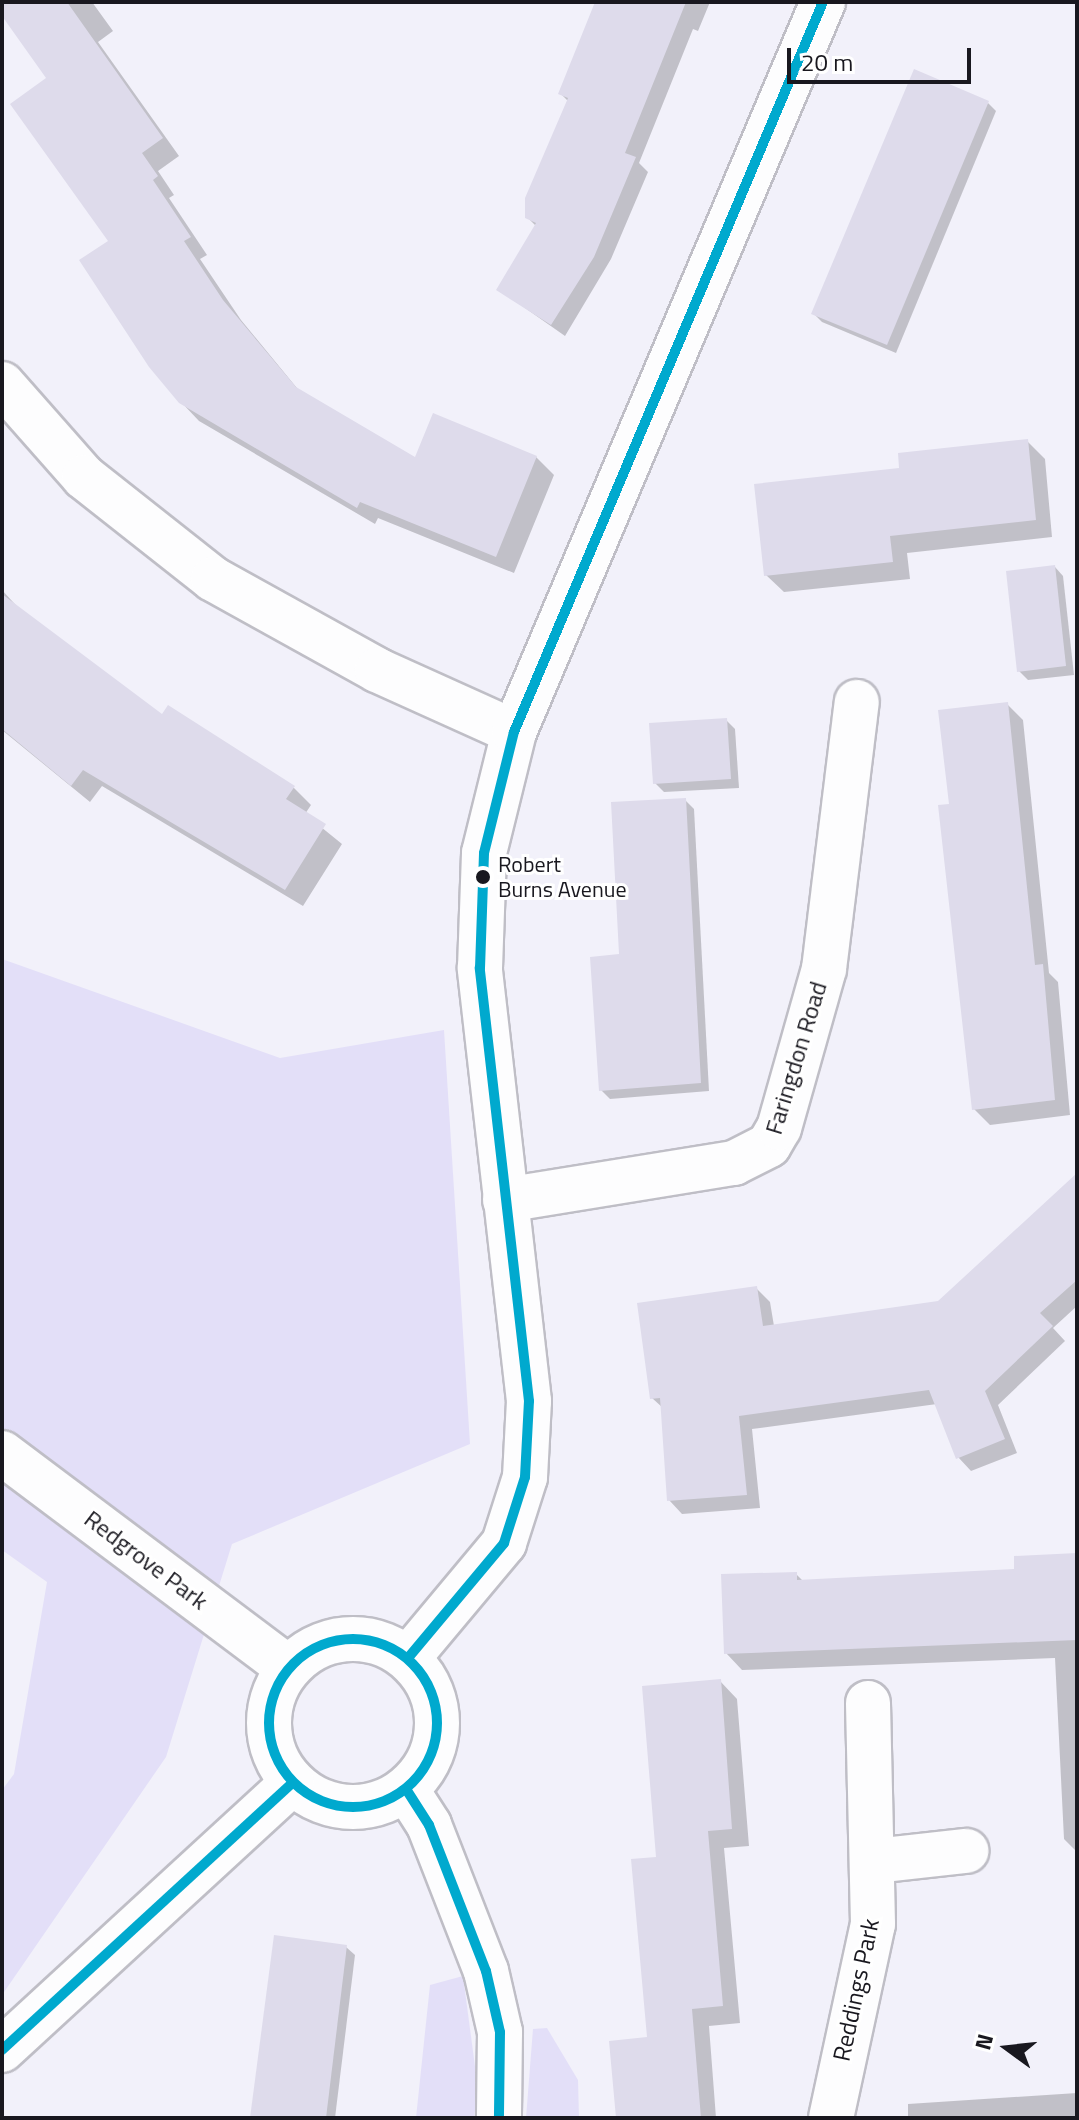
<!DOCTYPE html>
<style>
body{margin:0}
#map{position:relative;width:1079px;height:2120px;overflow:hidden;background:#f2f1fa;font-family:"Titillium Web",sans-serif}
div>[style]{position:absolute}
.green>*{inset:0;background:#e3dff8}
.shadow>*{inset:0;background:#0003}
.building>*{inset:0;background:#dedbeb}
.roads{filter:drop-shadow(2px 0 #bfbec6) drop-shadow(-2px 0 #bfbec6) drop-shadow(0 2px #bfbec6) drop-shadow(0 -2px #bfbec6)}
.minor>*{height:44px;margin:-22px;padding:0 22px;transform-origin:22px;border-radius:22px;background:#fdfdfe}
.minor>.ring{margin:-22px;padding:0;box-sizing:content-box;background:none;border:44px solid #fdfdfe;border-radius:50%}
.bus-1>*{height:10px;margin:-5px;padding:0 5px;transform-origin:5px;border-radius:5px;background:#00a9ce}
.bus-1>.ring{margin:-5px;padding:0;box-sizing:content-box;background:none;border:10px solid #00a9ce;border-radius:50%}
.dots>*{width:22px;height:22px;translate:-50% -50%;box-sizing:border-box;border:4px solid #fff;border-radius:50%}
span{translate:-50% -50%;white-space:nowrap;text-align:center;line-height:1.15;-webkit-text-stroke:6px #fff;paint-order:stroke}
.bus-label{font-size:22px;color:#19181f}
.left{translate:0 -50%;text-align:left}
.street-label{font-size:24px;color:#19181f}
.frame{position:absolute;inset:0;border:4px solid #19181f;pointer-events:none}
.north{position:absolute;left:967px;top:2008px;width:80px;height:80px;-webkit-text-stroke:6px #fff;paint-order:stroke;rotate:285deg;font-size:22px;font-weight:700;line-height:32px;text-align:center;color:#19181f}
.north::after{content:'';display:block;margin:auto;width:28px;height:36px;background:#19181f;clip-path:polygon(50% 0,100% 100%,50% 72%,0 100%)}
.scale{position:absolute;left:787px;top:48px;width:184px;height:36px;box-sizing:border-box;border:4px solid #19181f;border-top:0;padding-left:10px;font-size:24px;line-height:28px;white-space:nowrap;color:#19181f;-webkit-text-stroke:6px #fff;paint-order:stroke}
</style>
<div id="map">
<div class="green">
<i style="clip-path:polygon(2px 959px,280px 1058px,444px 1030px,470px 1444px,232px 1544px,166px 1757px,2px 1995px,2px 1790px,14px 1774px,47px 1582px,2px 1550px)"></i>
<i style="clip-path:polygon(463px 1976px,478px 2089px,474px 2118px,416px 2118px,430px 1985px)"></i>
<i style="clip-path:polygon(547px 2028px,578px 2080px,579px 2118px,526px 2118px,533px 2029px)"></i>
</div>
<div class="shadow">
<i style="clip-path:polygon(2px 2px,92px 2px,113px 31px,98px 42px,179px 156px,158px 171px,174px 195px,169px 198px,207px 255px,200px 259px,241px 320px,301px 393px,416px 460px,536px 457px,554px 475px,514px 573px,378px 518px,375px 524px,199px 421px,181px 402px,110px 242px,49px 78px,2px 12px)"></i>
<i style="clip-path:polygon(599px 2px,710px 2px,698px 31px,693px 29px,639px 163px,648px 172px,611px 259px,565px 336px,498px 289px,536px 226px,527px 217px,569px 102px,560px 93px)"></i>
<i style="clip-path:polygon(988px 103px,996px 111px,896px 353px,822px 322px,813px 313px)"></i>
<i style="clip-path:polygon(1027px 441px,1045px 459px,1052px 537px,907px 553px,910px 579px,784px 592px,766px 575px,902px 469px)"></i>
<i style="clip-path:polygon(1055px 567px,1063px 576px,1074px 675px,1028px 680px,1019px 671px)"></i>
<i style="clip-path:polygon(2px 590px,22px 612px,162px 717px,294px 788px,311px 805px,305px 814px,342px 844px,303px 906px,102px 786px,90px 802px,2px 730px)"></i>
<i style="clip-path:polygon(1007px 704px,1023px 720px,1049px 973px,1058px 982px,1070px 1115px,990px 1125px,974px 1109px,951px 806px)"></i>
<i style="clip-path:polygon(726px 720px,735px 729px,739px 788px,664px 792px,655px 783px)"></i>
<i style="clip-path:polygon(685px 800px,694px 809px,709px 1091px,610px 1099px,601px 1090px,621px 956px)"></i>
<i style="clip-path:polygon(1077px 1211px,1077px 1306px,1053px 1328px,1065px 1341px,998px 1405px,1017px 1453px,971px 1471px,958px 1457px,937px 1404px,752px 1429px,760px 1508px,682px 1514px,669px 1500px,663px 1408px,652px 1398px,756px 1288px,770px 1302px,774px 1326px,939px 1303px)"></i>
<i style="clip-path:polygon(1077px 1555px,1077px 1852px,1064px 1839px,1055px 1658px,742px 1670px,726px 1653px,796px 1574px,804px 1582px,1016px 1571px)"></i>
<i style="clip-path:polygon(720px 1681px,737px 1699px,749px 1846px,724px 1848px,740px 2023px,709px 2026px,716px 2118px,618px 2118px,649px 2039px,658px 1859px)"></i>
<i style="clip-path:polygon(346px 1947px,355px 1955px,335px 2118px,251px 2118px)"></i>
<i style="clip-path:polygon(1077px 2093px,1077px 2118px,908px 2118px,908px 2104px)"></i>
</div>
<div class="building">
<i style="clip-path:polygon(2px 2px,67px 2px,163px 138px,142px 153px,158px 176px,153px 180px,191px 237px,184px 241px,223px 300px,296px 387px,415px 457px,433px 413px,537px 456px,496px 557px,360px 502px,357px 508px,179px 403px,149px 367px,79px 260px,108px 241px,10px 104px,46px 78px,2px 16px)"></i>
<i style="clip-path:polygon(595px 2px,686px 2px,625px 153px,636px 157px,594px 257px,551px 325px,496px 290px,536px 223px,525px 218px,525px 198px,568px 98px,558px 94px)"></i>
<i style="clip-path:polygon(914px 69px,989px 101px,887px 345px,811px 314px)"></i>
<i style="clip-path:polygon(1028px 439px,1036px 520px,890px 536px,893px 562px,764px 576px,754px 484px,899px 468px,898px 453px)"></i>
<i style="clip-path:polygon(1055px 565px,1066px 666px,1017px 672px,1006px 571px)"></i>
<i style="clip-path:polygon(2px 594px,162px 714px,168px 705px,295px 786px,286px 799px,326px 824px,285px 890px,83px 770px,71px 786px,2px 729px)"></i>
<i style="clip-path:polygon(1008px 702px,1035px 965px,1043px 964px,1055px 1100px,972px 1110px,938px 805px,949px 804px,938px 710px)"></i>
<i style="clip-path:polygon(727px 718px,731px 779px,653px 784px,649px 723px)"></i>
<i style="clip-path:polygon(686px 798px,701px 1083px,599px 1091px,590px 957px,619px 954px,611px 802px)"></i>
<i style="clip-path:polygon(1077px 1173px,1077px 1280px,1040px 1313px,1053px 1326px,985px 1391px,1005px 1439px,956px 1459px,929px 1390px,739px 1416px,747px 1495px,667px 1501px,660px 1398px,650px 1399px,637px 1303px,757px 1286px,763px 1326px,938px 1301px)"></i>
<i style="clip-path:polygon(1077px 1553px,1077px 1640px,724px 1654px,721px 1574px,797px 1572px,797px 1580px,1014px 1569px,1014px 1556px)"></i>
<i style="clip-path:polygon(721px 1679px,732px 1829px,708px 1831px,723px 2006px,692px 2009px,701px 2118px,616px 2118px,609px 2041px,647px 2037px,631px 1859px,656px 1857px,642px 1686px)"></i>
<i style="clip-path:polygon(274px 1935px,347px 1945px,326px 2118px,250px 2118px)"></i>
</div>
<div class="roads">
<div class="minor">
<i style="left:2px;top:384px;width:124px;rotate:48.6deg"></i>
<i style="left:84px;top:477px;width:164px;rotate:38.3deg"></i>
<i style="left:213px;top:579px;width:188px;rotate:29deg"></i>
<i style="left:377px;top:670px;width:150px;rotate:24.3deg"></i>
<i style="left:505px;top:1200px;width:232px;rotate:-9.2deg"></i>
<i style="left:734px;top:1163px;width:39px;rotate:-27deg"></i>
<i style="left:769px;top:1145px;width:20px;rotate:-60deg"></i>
<i style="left:779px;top:1128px;width:165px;rotate:-74.2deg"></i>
<i style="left:824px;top:969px;width:269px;rotate:-83deg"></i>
<i style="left:2px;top:1453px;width:358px;rotate:36.9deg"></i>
<i class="ring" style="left:269px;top:1639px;width:124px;height:124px"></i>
<i style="left:408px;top:1658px;width:150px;rotate:-50.1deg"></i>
<i style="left:504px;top:1543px;width:69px;rotate:-72.3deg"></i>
<i style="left:525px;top:1477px;width:76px;rotate:-87deg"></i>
<i style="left:529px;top:1401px;width:436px;rotate:-96.5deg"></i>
<i style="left:480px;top:968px;width:115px;rotate:-88deg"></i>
<i style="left:484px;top:853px;width:125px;rotate:-76.1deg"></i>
<i style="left:514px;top:732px;width:793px;rotate:-67.06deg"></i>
<i style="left:406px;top:1789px;width:43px;rotate:57.4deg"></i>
<i style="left:429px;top:1825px;width:157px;rotate:68.7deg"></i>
<i style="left:486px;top:1971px;width:63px;rotate:77.1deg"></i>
<i style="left:500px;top:2032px;width:86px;rotate:90.7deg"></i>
<i style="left:875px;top:1861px;width:92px;rotate:-6.3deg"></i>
<i style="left:2px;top:2050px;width:394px;rotate:-42.6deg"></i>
<i style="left:831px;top:2118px;width:198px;rotate:-77.8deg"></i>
<i style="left:873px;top:1924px;width:221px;rotate:-91.3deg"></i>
</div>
</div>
<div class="bus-1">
<i class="ring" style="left:269px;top:1639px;width:158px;height:158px"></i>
<i style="left:408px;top:1658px;width:150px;rotate:-50.1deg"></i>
<i style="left:504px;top:1543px;width:69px;rotate:-72.3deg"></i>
<i style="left:525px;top:1477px;width:76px;rotate:-87deg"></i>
<i style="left:529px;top:1401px;width:436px;rotate:-96.5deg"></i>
<i style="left:480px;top:968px;width:115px;rotate:-88deg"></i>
<i style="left:484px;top:853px;width:125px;rotate:-76.1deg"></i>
<i style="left:514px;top:732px;width:793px;rotate:-67.06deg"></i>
<i style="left:406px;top:1789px;width:43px;rotate:57.4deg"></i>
<i style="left:429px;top:1825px;width:157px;rotate:68.7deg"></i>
<i style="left:486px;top:1971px;width:63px;rotate:77.1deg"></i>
<i style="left:500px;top:2032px;width:86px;rotate:90.7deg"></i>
<i style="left:2px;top:2050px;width:394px;rotate:-42.6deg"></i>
</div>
<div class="dots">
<i style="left:483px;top:877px;background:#19181f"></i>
</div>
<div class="bus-label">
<span class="left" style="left:498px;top:877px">Robert<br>Burns Avenue</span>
</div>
<div class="street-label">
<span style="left:796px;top:1058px;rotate:-73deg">Faringdon Road</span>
<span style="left:146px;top:1560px;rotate:37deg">Redgrove Park</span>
<span style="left:856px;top:1990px;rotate:-78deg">Reddings Park</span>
</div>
<div class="frame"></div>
<div class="north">N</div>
<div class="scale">20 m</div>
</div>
